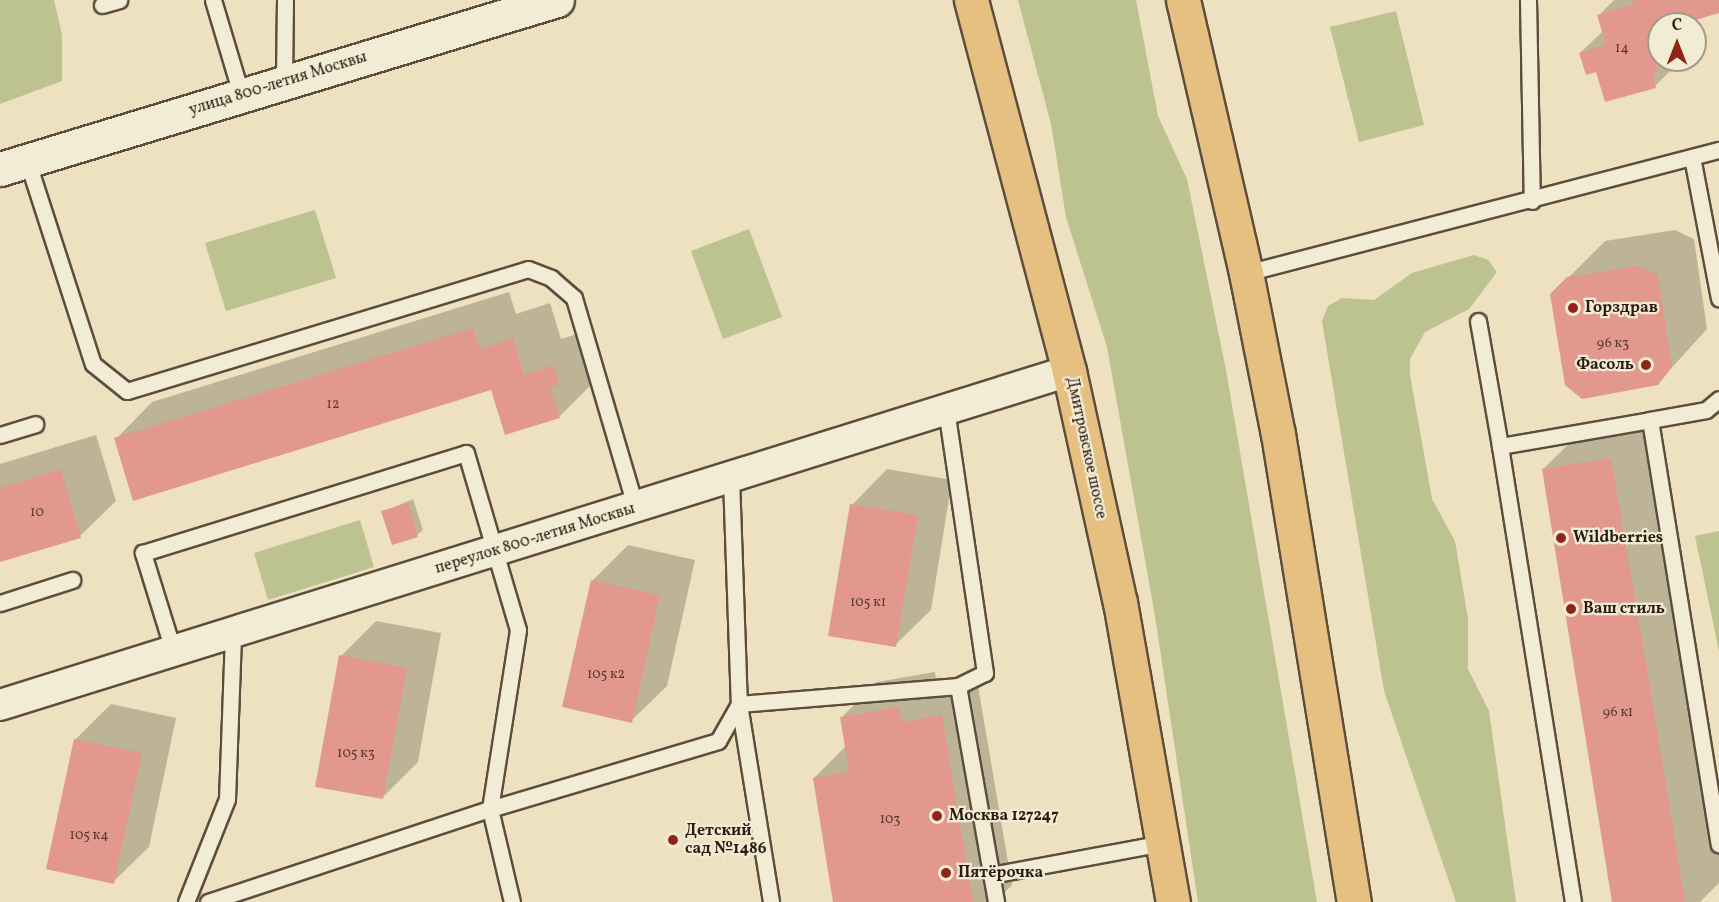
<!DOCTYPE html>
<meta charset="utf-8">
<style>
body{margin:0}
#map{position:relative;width:1719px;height:902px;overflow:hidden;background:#ede1bf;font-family:Vollkorn,serif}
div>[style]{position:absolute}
.green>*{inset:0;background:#bcc290}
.shadow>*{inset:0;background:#0003}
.building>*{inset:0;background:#e3988e}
.roads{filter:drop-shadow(2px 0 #5d4d3e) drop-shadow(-2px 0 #5d4d3e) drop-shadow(0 2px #5d4d3e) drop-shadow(0 -2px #5d4d3e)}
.lane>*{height:15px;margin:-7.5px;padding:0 7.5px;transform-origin:7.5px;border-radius:7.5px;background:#f3ecd5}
.street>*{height:30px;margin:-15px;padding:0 15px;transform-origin:15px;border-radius:15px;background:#f3ecd5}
.secondary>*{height:33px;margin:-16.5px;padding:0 16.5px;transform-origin:16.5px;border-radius:16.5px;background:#f3ecd5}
.primary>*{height:33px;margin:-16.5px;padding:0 16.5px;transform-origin:16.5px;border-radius:16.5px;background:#e6c080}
.dots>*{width:16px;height:16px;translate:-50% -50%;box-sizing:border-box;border:3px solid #f3ecd5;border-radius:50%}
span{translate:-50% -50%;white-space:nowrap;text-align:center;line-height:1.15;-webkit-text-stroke:4.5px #f3ecd5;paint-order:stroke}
.number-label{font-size:14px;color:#5a3b32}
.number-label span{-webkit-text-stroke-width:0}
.street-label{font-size:16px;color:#2d1c13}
.poi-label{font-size:16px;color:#2d1c13;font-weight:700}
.left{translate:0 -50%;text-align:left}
.right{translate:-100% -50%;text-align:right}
.north{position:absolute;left:1647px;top:12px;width:60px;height:60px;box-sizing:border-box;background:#f3ecd5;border:2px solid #a49987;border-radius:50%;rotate:0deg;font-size:16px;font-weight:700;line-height:24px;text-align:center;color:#2d1c13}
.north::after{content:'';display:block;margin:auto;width:21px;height:27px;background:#8f2418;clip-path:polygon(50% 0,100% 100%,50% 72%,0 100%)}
</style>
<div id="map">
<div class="green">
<i style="clip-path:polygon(0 0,54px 0,62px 35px,62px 81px,0 104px)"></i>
<i style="clip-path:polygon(1018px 0,1136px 0,1158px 116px,1187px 179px,1226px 370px,1317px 902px,1198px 902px,1155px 616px,1107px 347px,1066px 217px,1051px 124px)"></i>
<i style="clip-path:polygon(1396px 11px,1424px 125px,1359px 142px,1330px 27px)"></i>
<i style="clip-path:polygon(315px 210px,336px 278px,226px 311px,205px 243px)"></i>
<i style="clip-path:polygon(749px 229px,782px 317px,723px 339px,691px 251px)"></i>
<i style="clip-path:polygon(1474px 255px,1488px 260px,1497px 272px,1469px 309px,1425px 332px,1410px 359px,1410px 375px,1432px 499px,1455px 541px,1468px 619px,1468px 669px,1489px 711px,1516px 902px,1456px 902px,1384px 691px,1322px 321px,1328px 306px,1342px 298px,1374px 300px,1412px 273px)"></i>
<i style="clip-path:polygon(360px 520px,374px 567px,268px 600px,254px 553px)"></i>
<i style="clip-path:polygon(1719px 531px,1719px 651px,1695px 536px)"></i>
</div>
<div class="shadow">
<i style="clip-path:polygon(1614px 0,1719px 0,1719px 11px,1690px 20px,1691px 24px,1659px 24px,1659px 60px,1681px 60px,1655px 86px,1597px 70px,1580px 53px,1603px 31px,1598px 16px)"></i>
<i style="clip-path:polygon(1675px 230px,1694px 239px,1707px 329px,1657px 384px,1551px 295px,1605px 241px)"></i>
<i style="clip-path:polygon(509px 292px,516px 314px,550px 303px,561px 339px,590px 330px,596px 380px,559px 417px,492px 389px,116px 439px,152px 402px)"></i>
<i style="clip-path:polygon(1647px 422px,1719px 852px,1719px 883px,1700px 902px,1614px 902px,1543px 469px,1580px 433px)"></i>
<i style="clip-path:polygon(96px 435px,116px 501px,80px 536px,0 561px,0 464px)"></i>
<i style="clip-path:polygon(887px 469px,952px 480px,931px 610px,895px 645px,852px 505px)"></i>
<i style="clip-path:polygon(413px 499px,423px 530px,417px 535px,383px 512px)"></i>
<i style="clip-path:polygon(628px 545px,695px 560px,667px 686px,631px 721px,564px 706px,593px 580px)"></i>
<i style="clip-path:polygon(376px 621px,441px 633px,418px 762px,382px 798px,341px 656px)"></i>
<i style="clip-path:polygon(935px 672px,937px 687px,977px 680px,1012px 885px,995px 902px,835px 902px,814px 778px,846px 746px,841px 718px,877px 682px)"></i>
<i style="clip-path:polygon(111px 704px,176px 718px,149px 847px,113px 882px,48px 868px,76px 739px)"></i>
</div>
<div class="building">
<i style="clip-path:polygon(1633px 0,1719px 0,1719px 13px,1682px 24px,1659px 24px,1659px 31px,1647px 35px,1658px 70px,1653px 76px,1656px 88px,1605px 102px,1596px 72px,1586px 75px,1579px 53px,1606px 45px,1597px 15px,1634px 4px)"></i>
<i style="clip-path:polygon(1638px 266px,1658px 275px,1672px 367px,1658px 385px,1582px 399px,1565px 385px,1550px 294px,1567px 277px)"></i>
<i style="clip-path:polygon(473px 328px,480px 349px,513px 338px,524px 375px,554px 365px,559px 384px,550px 387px,560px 418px,505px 435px,491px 390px,133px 501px,114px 438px)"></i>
<i style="clip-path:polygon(1611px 458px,1647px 668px,1685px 902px,1612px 902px,1542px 469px)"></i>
<i style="clip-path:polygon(61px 469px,81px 538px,0 562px,0 488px)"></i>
<i style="clip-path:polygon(408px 503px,418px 537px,392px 545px,381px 511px)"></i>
<i style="clip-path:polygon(850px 504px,918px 515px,896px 647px,828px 636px)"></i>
<i style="clip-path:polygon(591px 580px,660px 595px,632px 723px,562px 707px)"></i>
<i style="clip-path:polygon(339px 655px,407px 668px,383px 799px,315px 787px)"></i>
<i style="clip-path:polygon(899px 707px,902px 722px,942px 715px,973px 902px,833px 902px,813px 778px,849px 772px,840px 717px)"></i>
<i style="clip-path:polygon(74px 739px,142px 753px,114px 884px,46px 869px)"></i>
</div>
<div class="roads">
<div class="lane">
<i style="left:213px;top:0;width:98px;rotate:73.4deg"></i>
<i style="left:1528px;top:0;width:201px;rotate:88.9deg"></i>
<i style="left:102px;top:5px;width:18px;rotate:-16deg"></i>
<i style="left:284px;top:81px;width:81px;rotate:-89.3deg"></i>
<i style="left:1692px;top:157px;width:144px;rotate:79.2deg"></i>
<i style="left:27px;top:160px;width:214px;rotate:72.1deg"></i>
<i style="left:93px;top:364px;width:43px;rotate:38.5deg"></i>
<i style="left:127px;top:391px;width:419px;rotate:-16.9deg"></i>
<i style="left:528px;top:269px;width:25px;rotate:21deg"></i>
<i style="left:551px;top:278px;width:30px;rotate:41deg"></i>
<i style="left:574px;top:298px;width:219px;rotate:73.6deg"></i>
<i style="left:1246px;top:273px;width:489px;rotate:-14.6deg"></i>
<i style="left:1478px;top:321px;width:127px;rotate:80deg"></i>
<i style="left:1650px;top:420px;width:57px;rotate:-10.1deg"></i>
<i style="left:1706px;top:410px;width:17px;rotate:-40deg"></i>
<i style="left:0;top:435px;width:37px;rotate:-17deg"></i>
<i style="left:731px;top:478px;width:226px;rotate:88deg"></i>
<i style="left:739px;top:704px;width:201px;rotate:80.8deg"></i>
<i style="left:0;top:603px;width:76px;rotate:-17.7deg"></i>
<i style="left:173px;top:650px;width:102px;rotate:-107.2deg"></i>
<i style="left:143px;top:553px;width:338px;rotate:-17.2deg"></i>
<i style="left:466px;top:453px;width:184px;rotate:73.6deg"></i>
<i style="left:518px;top:630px;width:181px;rotate:98.9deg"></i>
<i style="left:490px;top:809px;width:96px;rotate:76.7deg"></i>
<i style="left:958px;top:686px;width:219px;rotate:80deg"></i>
<i style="left:991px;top:875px;width:175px;rotate:-10.5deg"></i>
<i style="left:186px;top:902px;width:111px;rotate:-68.3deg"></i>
<i style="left:227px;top:799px;width:167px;rotate:-87.9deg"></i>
<i style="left:208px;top:902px;width:297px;rotate:-18.3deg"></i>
<i style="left:490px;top:809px;width:238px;rotate:-16.6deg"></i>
<i style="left:718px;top:741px;width:43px;rotate:-60.4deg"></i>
<i style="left:739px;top:704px;width:220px;rotate:-4.7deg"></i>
<i style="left:958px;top:686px;width:30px;rotate:-26deg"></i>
<i style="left:985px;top:673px;width:268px;rotate:-98.4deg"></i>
<i style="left:1573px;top:902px;width:462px;rotate:-99.1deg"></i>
<i style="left:1500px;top:446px;width:152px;rotate:-9.8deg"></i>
<i style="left:1650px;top:420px;width:430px;rotate:80.8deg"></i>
</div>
<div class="street">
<i style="left:0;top:705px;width:1120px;rotate:-17.35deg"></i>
</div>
<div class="secondary">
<i style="left:0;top:169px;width:582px;rotate:-16.88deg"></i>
</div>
<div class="primary">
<i style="left:971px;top:0;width:384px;rotate:75.2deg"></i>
<i style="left:1069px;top:371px;width:237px;rotate:77.6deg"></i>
<i style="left:1120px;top:602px;width:305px;rotate:80deg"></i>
<i style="left:1183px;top:0;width:280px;rotate:77deg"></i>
<i style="left:1246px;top:273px;width:164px;rotate:78.8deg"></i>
<i style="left:1278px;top:434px;width:474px;rotate:80.8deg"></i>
</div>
</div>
<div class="dots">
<i style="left:1573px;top:308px;background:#8f2418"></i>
<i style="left:1646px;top:365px;background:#8f2418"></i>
<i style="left:1561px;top:538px;background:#8f2418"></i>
<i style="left:1571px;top:609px;background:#8f2418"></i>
<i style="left:937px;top:816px;background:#8f2418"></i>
<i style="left:673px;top:840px;background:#8f2418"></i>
<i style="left:946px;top:873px;background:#8f2418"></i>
</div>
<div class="number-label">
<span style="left:1622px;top:49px">14</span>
<span style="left:1613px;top:344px">96 к3</span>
<span style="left:333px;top:405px">12</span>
<span style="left:37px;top:513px">10</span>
<span style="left:868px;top:603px">105 к1</span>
<span style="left:606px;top:675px">105 к2</span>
<span style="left:1618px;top:713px">96 к1</span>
<span style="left:356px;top:754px">105 к3</span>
<span style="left:890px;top:820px">103</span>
<span style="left:89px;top:836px">105 к4</span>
</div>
<div class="street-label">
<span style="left:278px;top:84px;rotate:-17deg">улица 800-летия Москвы</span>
<span style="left:1086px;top:448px;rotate:78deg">Дмитровское шоссе</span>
<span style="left:535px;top:539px;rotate:-17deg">переулок 800-летия Москвы</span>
</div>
<div class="poi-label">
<span class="left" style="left:1585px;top:308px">Горздрав</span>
<span class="right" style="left:1634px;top:365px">Фасоль</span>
<span class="left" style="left:1573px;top:538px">Wildberries</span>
<span class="left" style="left:1583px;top:609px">Ваш стиль</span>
<span class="left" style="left:949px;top:816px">Москва 127247</span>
<span class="left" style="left:685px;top:840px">Детский<br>сад №1486</span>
<span class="left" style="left:958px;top:873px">Пятёрочка</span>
</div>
<div class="north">С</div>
</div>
